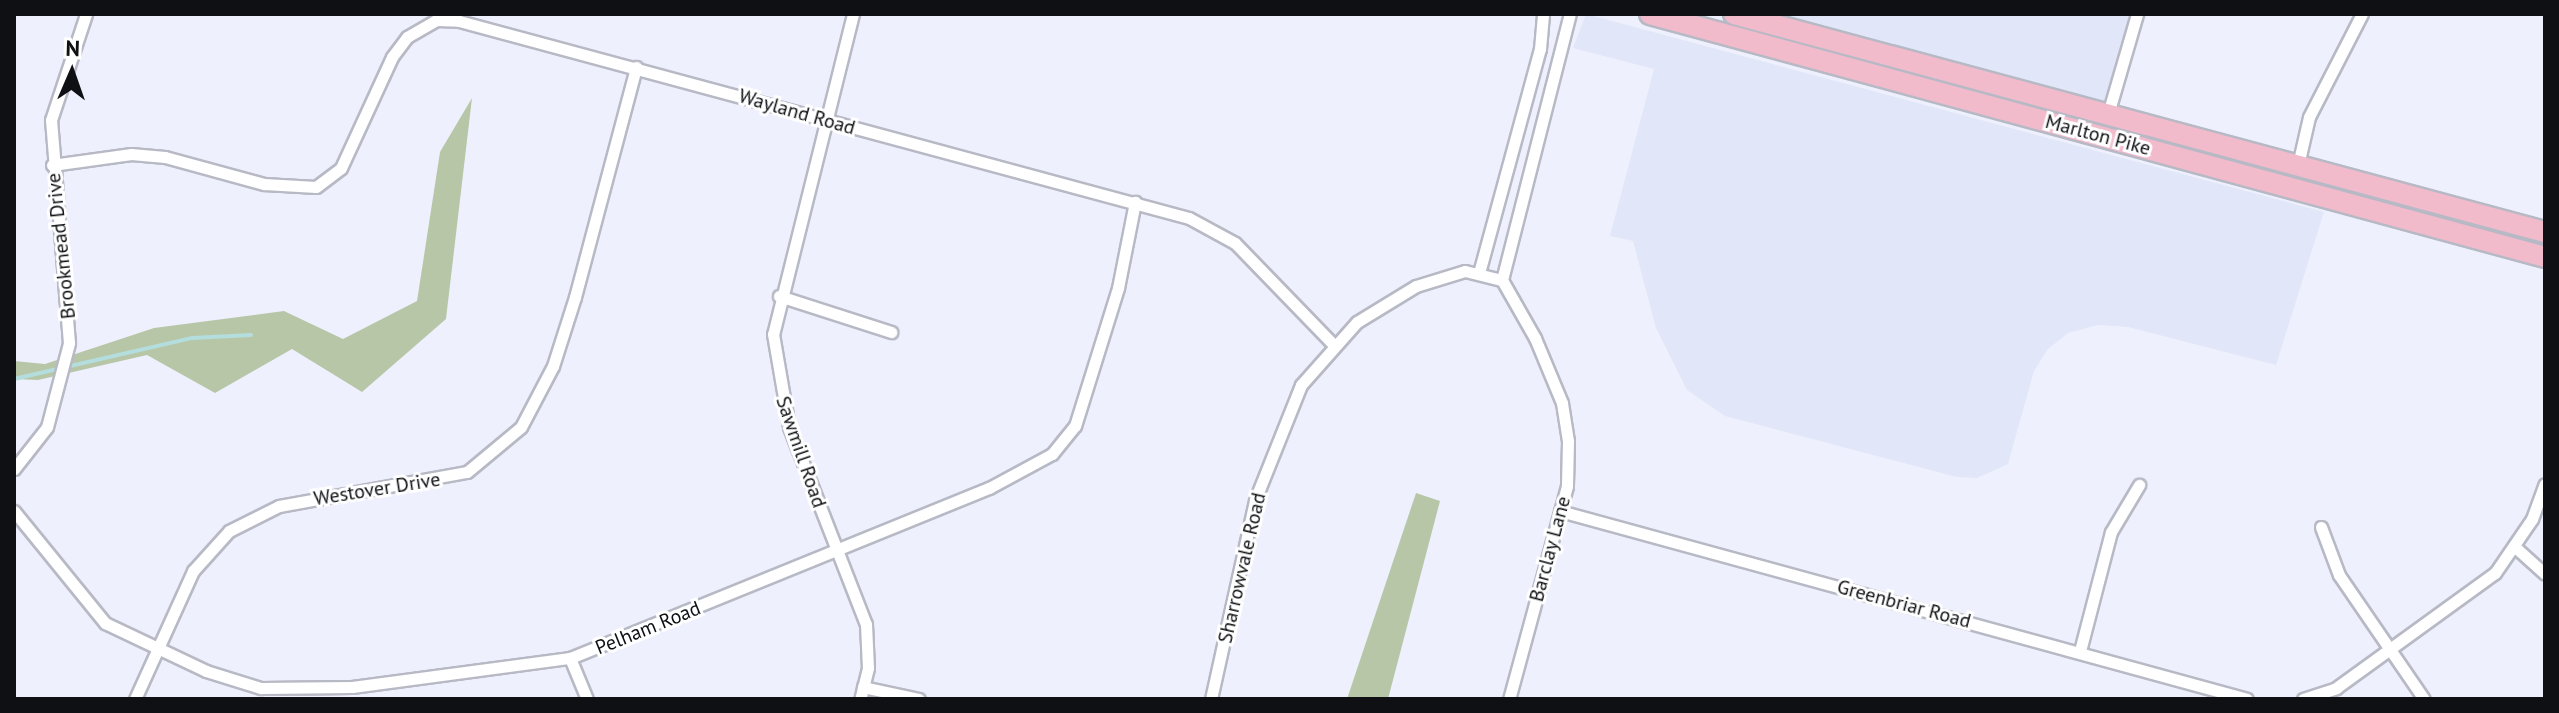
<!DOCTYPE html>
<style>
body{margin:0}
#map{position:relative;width:2559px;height:713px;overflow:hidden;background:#eef1fd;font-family:"PT Sans",sans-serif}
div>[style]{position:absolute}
.built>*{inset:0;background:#e1e6f8}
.forest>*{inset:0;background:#b8c6a8}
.stream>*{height:4px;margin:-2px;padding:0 2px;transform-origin:2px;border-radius:2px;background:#b4dddd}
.roads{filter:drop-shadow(2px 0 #b7b9c5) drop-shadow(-2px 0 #b7b9c5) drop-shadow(0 2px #b7b9c5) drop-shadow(0 -2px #b7b9c5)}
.street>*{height:11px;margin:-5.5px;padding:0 5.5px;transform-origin:5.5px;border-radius:5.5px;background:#fff}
.highway>*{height:20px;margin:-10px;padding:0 10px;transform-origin:10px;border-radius:10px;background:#f2bbcc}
span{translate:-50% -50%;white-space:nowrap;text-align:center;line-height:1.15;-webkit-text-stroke:6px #fff;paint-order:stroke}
.street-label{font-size:20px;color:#0f1013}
.frame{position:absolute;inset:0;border:16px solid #0f1013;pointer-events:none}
.north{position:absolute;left:32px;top:32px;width:80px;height:80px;-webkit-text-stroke:6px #fff;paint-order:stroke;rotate:2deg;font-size:22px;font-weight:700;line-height:32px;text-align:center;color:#0f1013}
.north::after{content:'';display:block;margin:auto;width:28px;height:36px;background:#0f1013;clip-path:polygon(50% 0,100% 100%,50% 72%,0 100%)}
</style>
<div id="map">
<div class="built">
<i style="clip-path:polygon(1586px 14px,2324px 212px,2276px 365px,2128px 327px,2098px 325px,2068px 333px,2048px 349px,2034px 371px,2008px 464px,1977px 478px,1957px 477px,1725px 416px,1687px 390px,1656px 328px,1633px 241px,1610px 236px,1654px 69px,1573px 48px)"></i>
<i style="clip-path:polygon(1734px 14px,2137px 14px,2108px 114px)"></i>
</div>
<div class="forest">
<i style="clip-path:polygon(472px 98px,446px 319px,362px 392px,292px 349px,215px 393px,147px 355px,38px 380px,14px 379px,14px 361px,45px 364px,154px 328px,284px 311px,343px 339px,417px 301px,440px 152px)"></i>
<i style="clip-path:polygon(1416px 493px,1440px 501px,1388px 699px,1347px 699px)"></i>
</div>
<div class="stream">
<i style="left:14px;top:379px;width:183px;rotate:-13deg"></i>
<i style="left:192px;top:338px;width:59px;rotate:-2.9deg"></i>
</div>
<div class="roads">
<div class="street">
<i style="left:853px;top:14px;width:330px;rotate:104deg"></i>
<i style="left:773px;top:334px;width:94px;rotate:80.2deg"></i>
<i style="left:789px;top:427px;width:212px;rotate:68.7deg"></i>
<i style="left:866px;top:624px;width:44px;rotate:87.4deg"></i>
<i style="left:868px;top:668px;width:32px;rotate:104deg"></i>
<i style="left:2108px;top:114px;width:104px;rotate:-73.8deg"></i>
<i style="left:52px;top:165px;width:80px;rotate:-7.9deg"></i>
<i style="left:131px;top:154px;width:34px;rotate:5deg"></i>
<i style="left:165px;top:157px;width:103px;rotate:15.3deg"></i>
<i style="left:264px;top:184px;width:52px;rotate:3.3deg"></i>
<i style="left:316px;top:187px;width:31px;rotate:-37deg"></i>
<i style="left:341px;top:168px;width:122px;rotate:-65.3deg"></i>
<i style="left:392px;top:57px;width:25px;rotate:-53deg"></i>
<i style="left:407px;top:37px;width:34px;rotate:-30deg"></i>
<i style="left:436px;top:20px;width:23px;rotate:2deg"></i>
<i style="left:459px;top:21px;width:756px;rotate:15.1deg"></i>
<i style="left:1189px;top:218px;width:52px;rotate:28.5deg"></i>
<i style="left:1235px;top:243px;width:142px;rotate:45.9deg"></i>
<i style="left:2298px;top:165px;width:49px;rotate:-77.1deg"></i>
<i style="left:2309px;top:117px;width:116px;rotate:-62.8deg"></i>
<i style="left:1479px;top:273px;width:232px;rotate:-74.8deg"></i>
<i style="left:1540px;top:49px;width:35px;rotate:-85deg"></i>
<i style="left:1502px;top:280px;width:275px;rotate:-75.7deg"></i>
<i style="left:779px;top:296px;width:118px;rotate:17.8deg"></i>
<i style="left:14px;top:469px;width:53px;rotate:-51.8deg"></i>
<i style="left:47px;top:427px;width:87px;rotate:-75.3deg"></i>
<i style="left:69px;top:343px;width:224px;rotate:-94.6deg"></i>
<i style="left:51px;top:120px;width:112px;rotate:-71.7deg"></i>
<i style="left:14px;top:511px;width:144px;rotate:50.9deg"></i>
<i style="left:105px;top:623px;width:112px;rotate:25.4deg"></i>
<i style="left:206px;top:671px;width:58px;rotate:17.2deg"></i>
<i style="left:261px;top:688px;width:91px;rotate:-0.6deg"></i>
<i style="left:352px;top:687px;width:220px;rotate:-7.6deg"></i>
<i style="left:570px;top:658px;width:452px;rotate:-22.1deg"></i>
<i style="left:989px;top:488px;width:72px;rotate:-28.4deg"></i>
<i style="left:1052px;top:454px;width:36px;rotate:-51deg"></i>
<i style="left:1075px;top:426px;width:145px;rotate:-72.7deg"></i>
<i style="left:1118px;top:288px;width:88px;rotate:-78.8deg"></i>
<i style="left:1560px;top:511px;width:712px;rotate:15.3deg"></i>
<i style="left:2321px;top:527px;width:51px;rotate:69.4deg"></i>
<i style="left:2339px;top:575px;width:150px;rotate:55.6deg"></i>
<i style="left:2515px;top:547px;width:40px;rotate:42deg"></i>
<i style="left:2080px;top:651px;width:123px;rotate:-75.4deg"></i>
<i style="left:2111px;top:532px;width:55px;rotate:-59.2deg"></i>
<i style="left:570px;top:658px;width:44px;rotate:67.5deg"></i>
<i style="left:863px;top:687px;width:57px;rotate:12.1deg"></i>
<i style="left:135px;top:699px;width:141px;rotate:-65.6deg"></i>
<i style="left:193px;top:571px;width:54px;rotate:-48deg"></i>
<i style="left:229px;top:531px;width:56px;rotate:-26.6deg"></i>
<i style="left:279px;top:506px;width:191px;rotate:-10.3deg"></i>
<i style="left:467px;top:472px;width:70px;rotate:-39.8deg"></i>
<i style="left:521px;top:427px;width:69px;rotate:-62.3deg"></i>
<i style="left:553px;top:366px;width:72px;rotate:-72.3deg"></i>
<i style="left:575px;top:297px;width:238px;rotate:-75.1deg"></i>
<i style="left:1211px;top:699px;width:204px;rotate:-77.5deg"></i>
<i style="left:1255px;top:500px;width:124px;rotate:-68.2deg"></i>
<i style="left:1301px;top:385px;width:84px;rotate:-48.4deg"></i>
<i style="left:1357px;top:322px;width:69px;rotate:-31.4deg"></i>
<i style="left:1416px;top:286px;width:51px;rotate:-17deg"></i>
<i style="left:1465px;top:271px;width:38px;rotate:14deg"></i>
<i style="left:1502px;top:280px;width:67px;rotate:60.4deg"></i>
<i style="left:1535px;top:338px;width:70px;rotate:67.4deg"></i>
<i style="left:1562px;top:403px;width:38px;rotate:81deg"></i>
<i style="left:1568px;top:441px;width:45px;rotate:91.3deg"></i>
<i style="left:1567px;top:486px;width:221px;rotate:105.2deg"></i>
<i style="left:2303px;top:699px;width:35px;rotate:-18deg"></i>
<i style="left:2336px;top:688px;width:196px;rotate:-35.9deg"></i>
<i style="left:2495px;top:573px;width:65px;rotate:-55.6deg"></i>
<i style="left:2532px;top:519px;width:37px;rotate:-70deg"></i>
</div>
<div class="highway">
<i style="left:1650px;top:14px;width:927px;rotate:15.19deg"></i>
<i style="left:1734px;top:14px;width:840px;rotate:15.05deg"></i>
</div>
</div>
<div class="street-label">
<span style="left:797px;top:112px;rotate:16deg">Wayland Road</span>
<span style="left:2098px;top:135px;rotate:15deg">Marlton Pike</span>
<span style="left:61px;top:246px;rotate:-96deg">Brookmead Drive</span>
<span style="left:801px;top:452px;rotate:71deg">Sawmill Road</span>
<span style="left:377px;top:489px;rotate:-9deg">Westover Drive</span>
<span style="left:1550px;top:549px;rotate:-75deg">Barclay Lane</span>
<span style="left:1242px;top:568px;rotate:-77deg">Sharrowvale Road</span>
<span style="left:1904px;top:604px;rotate:15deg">Greenbriar Road</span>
<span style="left:648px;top:628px;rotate:-22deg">Pelham Road</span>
</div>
<div class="frame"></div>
<div class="north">N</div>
</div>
